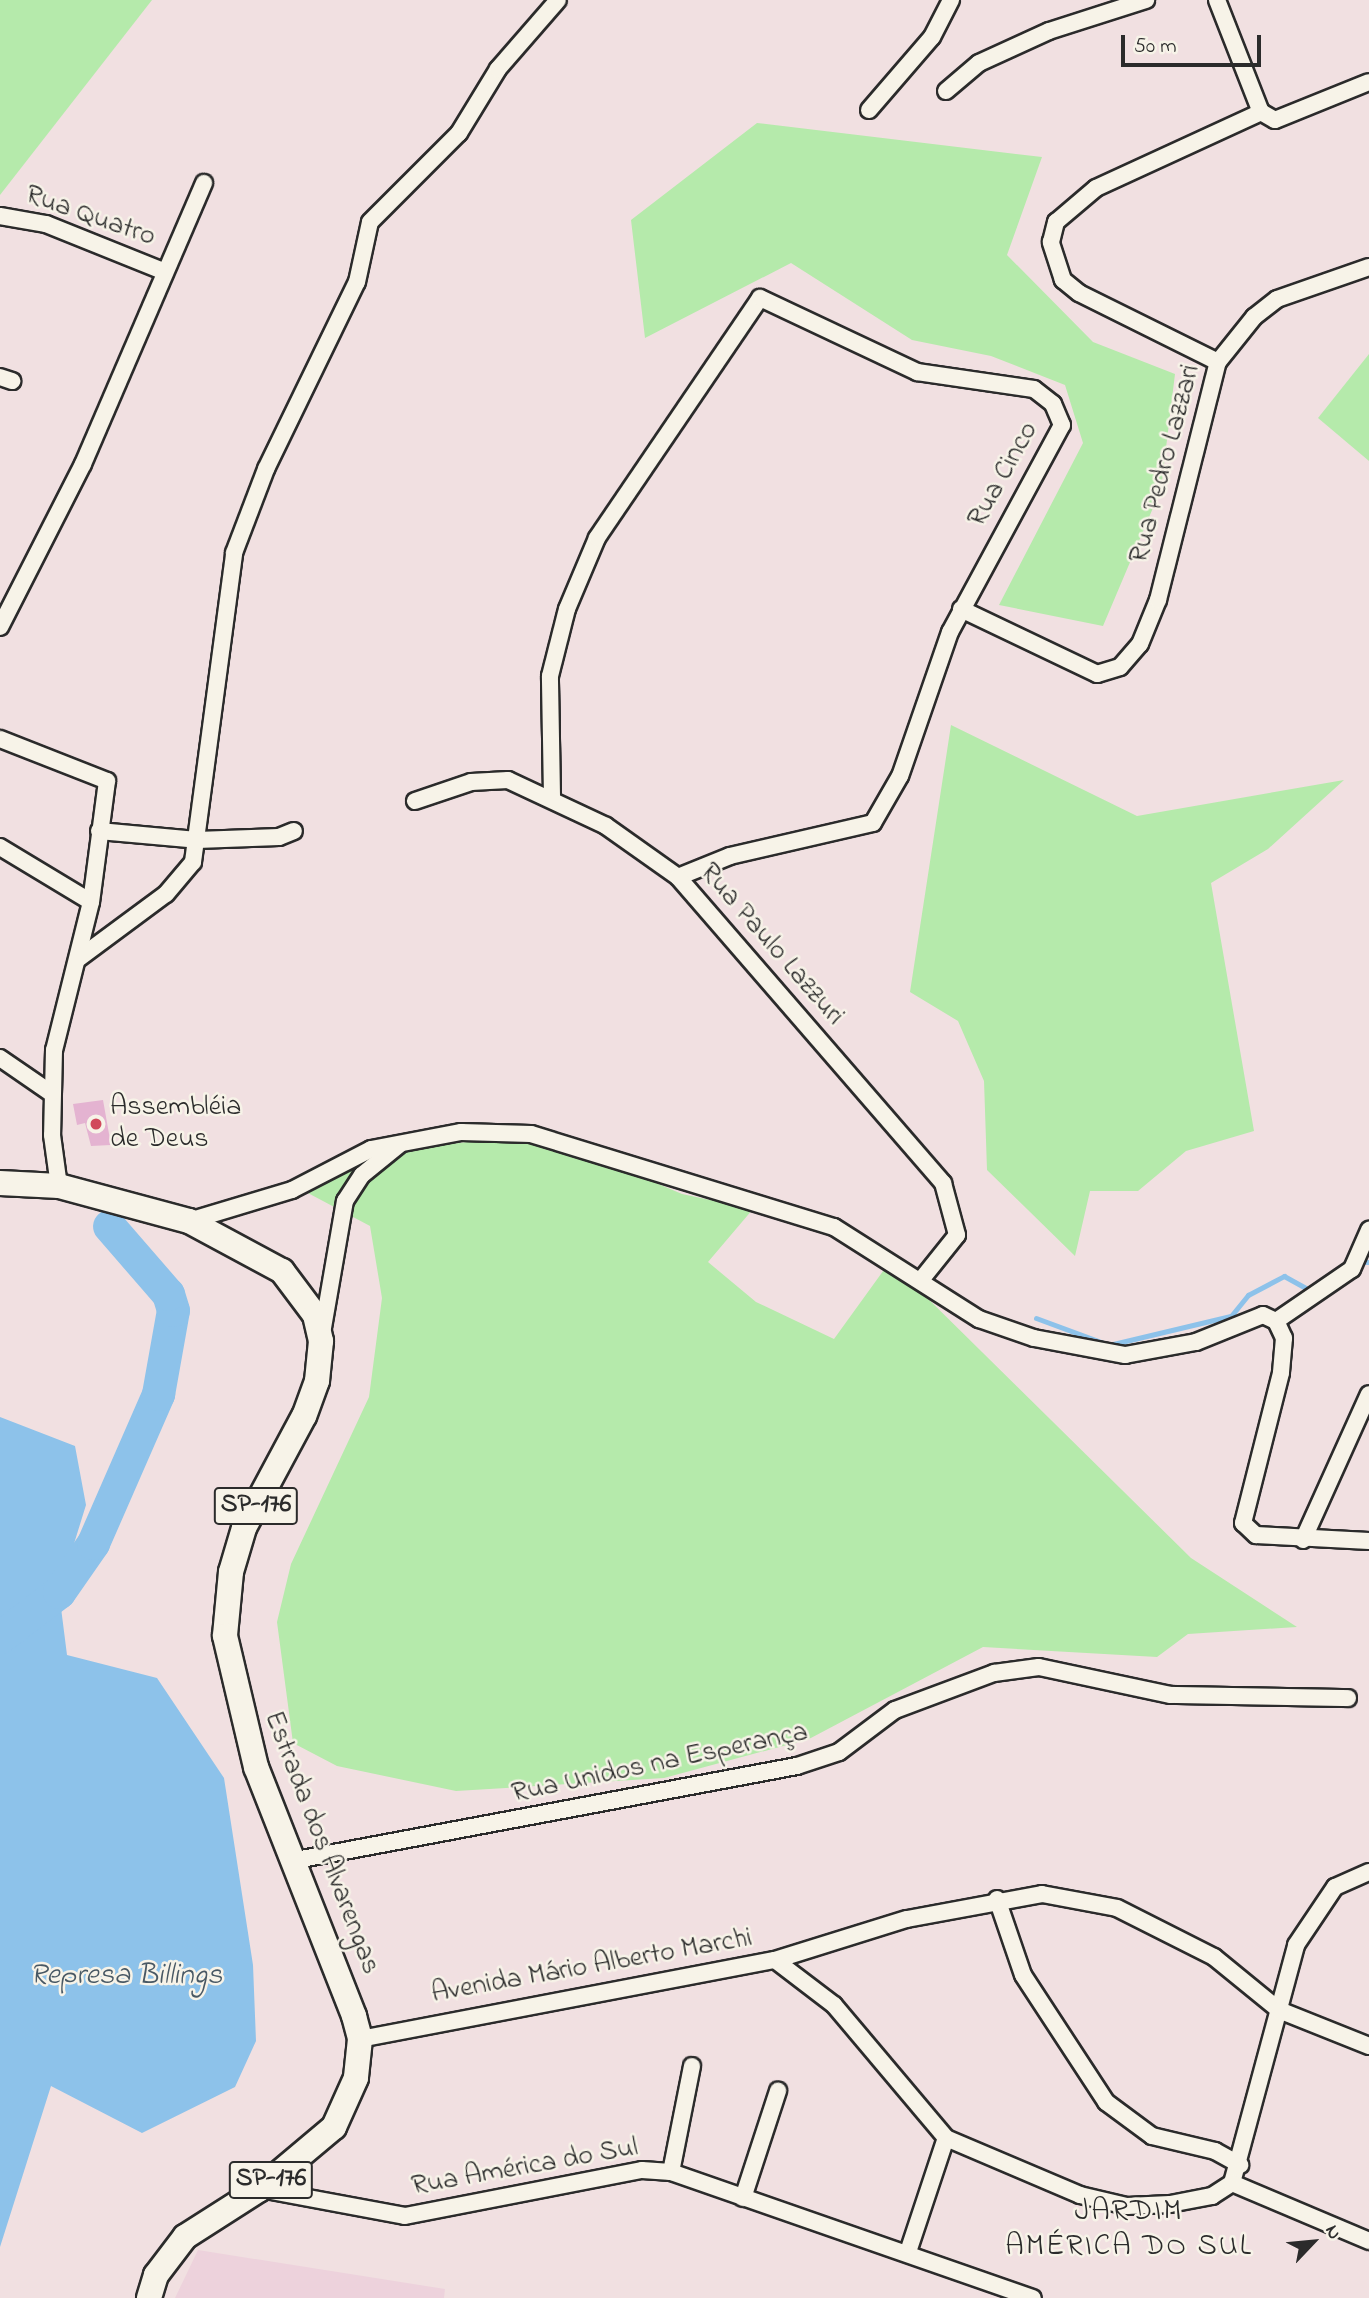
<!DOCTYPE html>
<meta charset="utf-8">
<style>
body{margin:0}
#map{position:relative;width:1369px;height:2298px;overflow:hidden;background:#f1e0e1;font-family:"Indie Flower",sans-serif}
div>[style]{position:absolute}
.built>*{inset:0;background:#edd2dc}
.green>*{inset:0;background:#b5eaab}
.water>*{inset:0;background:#8dc2ea}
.stream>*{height:5px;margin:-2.5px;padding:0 2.5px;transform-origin:2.5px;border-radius:2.5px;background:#8dc2ea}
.river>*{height:33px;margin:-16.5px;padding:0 16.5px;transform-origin:16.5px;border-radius:16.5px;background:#8dc2ea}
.building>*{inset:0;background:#e4b3d1}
.roads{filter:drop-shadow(2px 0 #2b2b2b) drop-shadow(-2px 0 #2b2b2b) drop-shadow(0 2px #2b2b2b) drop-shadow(0 -2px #2b2b2b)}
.minor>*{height:16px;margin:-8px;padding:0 8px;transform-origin:8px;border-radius:8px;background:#f7f3e8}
.primary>*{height:24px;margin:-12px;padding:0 12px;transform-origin:12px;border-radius:12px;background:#f7f3e8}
.dots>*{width:19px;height:19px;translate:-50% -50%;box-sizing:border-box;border:4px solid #f7f3e8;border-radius:50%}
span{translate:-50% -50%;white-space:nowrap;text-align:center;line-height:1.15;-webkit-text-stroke:5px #f7f3e8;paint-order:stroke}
.shield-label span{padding:2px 5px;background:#f7f3e8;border:2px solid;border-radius:5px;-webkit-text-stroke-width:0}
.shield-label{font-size:26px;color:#2b2b2b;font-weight:700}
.street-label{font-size:28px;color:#2b2b2b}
.poi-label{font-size:28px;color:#2b2b2b}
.left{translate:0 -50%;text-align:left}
.water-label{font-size:30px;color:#485864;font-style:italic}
.neighbourhood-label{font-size:30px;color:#2b2b2b;letter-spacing:2px}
.north{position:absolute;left:1278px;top:2207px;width:70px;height:70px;-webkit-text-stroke:5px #f7f3e8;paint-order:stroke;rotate:64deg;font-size:19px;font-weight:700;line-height:28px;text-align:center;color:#2b2b2b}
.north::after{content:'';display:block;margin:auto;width:24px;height:32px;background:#2b2b2b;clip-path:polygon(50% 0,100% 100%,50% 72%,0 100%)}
.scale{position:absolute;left:1121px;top:35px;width:140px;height:32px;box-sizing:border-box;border:4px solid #2b2b2b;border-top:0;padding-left:9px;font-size:21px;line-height:24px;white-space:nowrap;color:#2b2b2b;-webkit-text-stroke:5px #f7f3e8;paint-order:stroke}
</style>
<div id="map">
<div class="built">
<i style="clip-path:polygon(198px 2250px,445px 2289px,444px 2298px,175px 2298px)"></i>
</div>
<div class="green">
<i style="clip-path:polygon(0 0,152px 0,0 195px)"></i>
<i style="clip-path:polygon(757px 123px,1042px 157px,1007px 255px,1093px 342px,1175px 374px,1161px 489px,1103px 626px,999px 605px,1083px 443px,1065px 385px,991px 356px,912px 340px,791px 263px,645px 338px,631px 220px)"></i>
<i style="clip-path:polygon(1369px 354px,1369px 461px,1318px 418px)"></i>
<i style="clip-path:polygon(951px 725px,1137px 816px,1344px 780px,1268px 849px,1211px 883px,1254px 1131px,1186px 1151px,1138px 1191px,1090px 1191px,1075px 1256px,987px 1170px,984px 1081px,958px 1021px,910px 992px)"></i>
<i style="clip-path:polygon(509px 1137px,628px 1171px,682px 1194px,753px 1209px,708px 1262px,756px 1302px,834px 1339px,886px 1267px,910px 1281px,1191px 1558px,1297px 1627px,1188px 1634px,1157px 1657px,983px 1647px,809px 1739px,664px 1778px,456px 1791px,337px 1766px,293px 1743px,277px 1622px,291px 1564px,369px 1397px,382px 1298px,370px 1226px,306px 1192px,392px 1151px)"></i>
</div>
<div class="water">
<i style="clip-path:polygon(0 1417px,75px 1446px,86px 1505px,59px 1592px,67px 1655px,157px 1678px,224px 1778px,253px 1965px,256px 2041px,235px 2087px,142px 2133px,51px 2086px,0 2247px)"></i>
</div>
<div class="stream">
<i style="left:1328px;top:1276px;width:26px;rotate:-36deg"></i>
<i style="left:1349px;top:1261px;width:20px;rotate:3deg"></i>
<i style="left:1036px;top:1318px;width:78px;rotate:20.3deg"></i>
<i style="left:1109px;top:1345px;width:125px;rotate:-13.4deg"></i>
<i style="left:1231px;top:1316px;width:27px;rotate:-51deg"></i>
<i style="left:1248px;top:1295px;width:41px;rotate:-27.8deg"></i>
<i style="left:1284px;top:1276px;width:29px;rotate:29deg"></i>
</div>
<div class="river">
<i style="left:0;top:1637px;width:74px;rotate:-37.3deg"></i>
<i style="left:59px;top:1592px;width:60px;rotate:-55.2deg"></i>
<i style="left:93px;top:1543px;width:163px;rotate:-66.4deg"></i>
<i style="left:158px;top:1394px;width:85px;rotate:-79.9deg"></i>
<i style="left:173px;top:1310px;width:17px;rotate:-107deg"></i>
<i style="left:168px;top:1294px;width:90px;rotate:-130.9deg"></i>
</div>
<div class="building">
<i style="clip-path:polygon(103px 1100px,111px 1145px,91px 1146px,85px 1123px,77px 1125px,73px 1104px)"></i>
</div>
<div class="roads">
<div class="minor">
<i style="left:1217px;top:0;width:120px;rotate:68.6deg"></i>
<i style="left:1261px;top:112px;width:16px;rotate:30deg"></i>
<i style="left:1275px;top:120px;width:101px;rotate:-22deg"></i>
<i style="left:946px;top:91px;width:43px;rotate:-40.3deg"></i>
<i style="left:979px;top:63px;width:77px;rotate:-24.6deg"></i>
<i style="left:1049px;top:31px;width:102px;rotate:-17.7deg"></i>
<i style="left:869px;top:110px;width:96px;rotate:-49.2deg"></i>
<i style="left:932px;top:37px;width:42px;rotate:-62.8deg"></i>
<i style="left:0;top:216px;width:47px;rotate:9.9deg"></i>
<i style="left:46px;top:224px;width:126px;rotate:21.9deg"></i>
<i style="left:1218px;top:362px;width:155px;rotate:-153.6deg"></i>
<i style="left:1079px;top:293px;width:21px;rotate:-141deg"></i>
<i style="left:1063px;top:280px;width:40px;rotate:-108deg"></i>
<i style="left:1051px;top:242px;width:21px;rotate:-76deg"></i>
<i style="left:1056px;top:222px;width:52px;rotate:-40.4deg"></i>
<i style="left:1096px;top:188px;width:182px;rotate:-24.7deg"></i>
<i style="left:0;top:377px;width:13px;rotate:18deg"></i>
<i style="left:961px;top:609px;width:151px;rotate:25.5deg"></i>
<i style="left:1097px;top:674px;width:24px;rotate:-17deg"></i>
<i style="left:1120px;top:667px;width:30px;rotate:-49deg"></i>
<i style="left:1140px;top:644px;width:48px;rotate:-67.8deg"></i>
<i style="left:1158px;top:600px;width:245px;rotate:-75.9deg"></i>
<i style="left:1218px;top:362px;width:58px;rotate:-51.3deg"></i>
<i style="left:1254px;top:317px;width:29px;rotate:-38deg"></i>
<i style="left:1277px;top:299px;width:97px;rotate:-19.2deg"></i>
<i style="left:0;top:627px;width:183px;rotate:-63deg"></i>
<i style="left:83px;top:464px;width:306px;rotate:-66.7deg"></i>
<i style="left:0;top:739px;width:115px;rotate:21.4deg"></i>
<i style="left:107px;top:781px;width:122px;rotate:97.5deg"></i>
<i style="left:91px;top:902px;width:153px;rotate:104deg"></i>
<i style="left:54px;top:1050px;width:85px;rotate:91.3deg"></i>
<i style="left:52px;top:1135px;width:51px;rotate:82.2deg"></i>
<i style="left:552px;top:796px;width:120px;rotate:-91deg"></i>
<i style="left:550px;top:676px;width:69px;rotate:-75.8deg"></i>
<i style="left:567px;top:609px;width:77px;rotate:-67.1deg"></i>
<i style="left:597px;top:538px;width:290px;rotate:-55.8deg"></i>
<i style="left:760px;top:298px;width:174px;rotate:25.2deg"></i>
<i style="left:917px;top:372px;width:118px;rotate:8.3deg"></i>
<i style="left:1034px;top:389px;width:24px;rotate:38deg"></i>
<i style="left:1053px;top:404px;width:23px;rotate:67deg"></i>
<i style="left:1062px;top:425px;width:235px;rotate:118.4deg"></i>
<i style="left:950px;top:632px;width:152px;rotate:109.1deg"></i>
<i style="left:900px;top:776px;width:54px;rotate:119.9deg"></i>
<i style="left:873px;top:823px;width:147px;rotate:167deg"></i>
<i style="left:730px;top:856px;width:56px;rotate:158deg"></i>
<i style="left:415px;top:801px;width:59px;rotate:-18.7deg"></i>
<i style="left:471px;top:782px;width:37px;rotate:-3deg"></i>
<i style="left:508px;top:780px;width:108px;rotate:25.1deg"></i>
<i style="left:606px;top:826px;width:88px;rotate:35.3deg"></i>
<i style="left:678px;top:877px;width:405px;rotate:49.1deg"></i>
<i style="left:943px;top:1183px;width:54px;rotate:74.9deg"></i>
<i style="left:957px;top:1235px;width:58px;rotate:128.7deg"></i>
<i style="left:99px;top:831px;width:98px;rotate:5.2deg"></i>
<i style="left:197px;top:840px;width:82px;rotate:-2.1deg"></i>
<i style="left:279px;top:837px;width:16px;rotate:-22deg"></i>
<i style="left:0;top:847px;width:106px;rotate:31.1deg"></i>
<i style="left:78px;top:959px;width:109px;rotate:-36.5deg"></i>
<i style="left:166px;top:894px;width:42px;rotate:-49.8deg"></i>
<i style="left:193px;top:862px;width:312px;rotate:-82.4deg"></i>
<i style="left:234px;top:553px;width:90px;rotate:-69.1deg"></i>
<i style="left:266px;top:469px;width:208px;rotate:-64.1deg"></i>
<i style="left:357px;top:282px;width:61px;rotate:-77.8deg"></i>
<i style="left:370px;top:222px;width:126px;rotate:-45deg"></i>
<i style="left:459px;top:133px;width:75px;rotate:-58.6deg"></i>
<i style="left:498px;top:69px;width:91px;rotate:-49deg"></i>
<i style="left:0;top:1058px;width:62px;rotate:34.5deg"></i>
<i style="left:189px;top:1221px;width:108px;rotate:-16.8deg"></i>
<i style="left:292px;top:1190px;width:89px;rotate:-27.4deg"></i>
<i style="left:371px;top:1149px;width:92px;rotate:-10.7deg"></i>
<i style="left:461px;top:1132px;width:70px;rotate:1.6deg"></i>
<i style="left:531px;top:1134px;width:317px;rotate:17.1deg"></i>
<i style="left:834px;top:1227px;width:172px;rotate:32.4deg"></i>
<i style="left:979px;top:1319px;width:58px;rotate:19.1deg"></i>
<i style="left:1034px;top:1338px;width:93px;rotate:10.6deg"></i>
<i style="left:1125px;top:1355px;width:72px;rotate:-10.4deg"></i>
<i style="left:1196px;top:1342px;width:72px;rotate:-21.9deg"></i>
<i style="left:1263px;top:1315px;width:14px;rotate:25deg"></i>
<i style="left:1276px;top:1321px;width:19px;rotate:65deg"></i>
<i style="left:1284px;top:1338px;width:35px;rotate:95deg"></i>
<i style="left:1281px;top:1373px;width:155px;rotate:104.2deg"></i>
<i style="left:1243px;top:1523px;width:18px;rotate:43deg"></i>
<i style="left:1256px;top:1535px;width:113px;rotate:3deg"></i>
<i style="left:1276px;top:1321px;width:92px;rotate:-34.4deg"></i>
<i style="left:1352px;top:1269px;width:43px;rotate:-66.4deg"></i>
<i style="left:323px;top:1328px;width:129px;rotate:-80.2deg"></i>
<i style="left:345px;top:1201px;width:31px;rotate:-57deg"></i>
<i style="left:362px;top:1175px;width:48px;rotate:-39deg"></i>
<i style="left:1303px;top:1540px;width:160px;rotate:-65.7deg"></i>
<i style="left:296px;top:1860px;width:510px;rotate:-10.63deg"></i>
<i style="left:797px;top:1766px;width:44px;rotate:-18.4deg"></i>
<i style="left:839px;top:1752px;width:70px;rotate:-36.9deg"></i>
<i style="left:895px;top:1710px;width:106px;rotate:-20.5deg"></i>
<i style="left:994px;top:1673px;width:45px;rotate:-7.6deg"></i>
<i style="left:1039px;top:1667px;width:135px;rotate:12deg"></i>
<i style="left:1171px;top:1695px;width:177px;rotate:1deg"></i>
<i style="left:997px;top:1899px;width:80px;rotate:71.1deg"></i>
<i style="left:1023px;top:1975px;width:152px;rotate:56.8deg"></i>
<i style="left:1106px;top:2102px;width:57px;rotate:36.5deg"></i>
<i style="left:1152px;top:2136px;width:65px;rotate:13.4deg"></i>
<i style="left:1215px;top:2151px;width:29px;rotate:29deg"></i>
<i style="left:775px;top:1960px;width:74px;rotate:37.3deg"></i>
<i style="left:834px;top:2005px;width:174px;rotate:49.9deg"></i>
<i style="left:946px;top:2138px;width:146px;rotate:23deg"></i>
<i style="left:1080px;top:2195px;width:48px;rotate:13.2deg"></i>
<i style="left:1127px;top:2206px;width:43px;rotate:-2.7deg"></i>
<i style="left:1170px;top:2204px;width:43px;rotate:-10.8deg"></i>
<i style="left:1212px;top:2196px;width:24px;rotate:-33deg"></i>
<i style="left:1232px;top:2183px;width:246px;rotate:-74.9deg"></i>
<i style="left:1296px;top:1945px;width:70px;rotate:-56.1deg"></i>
<i style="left:1335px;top:1887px;width:37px;rotate:-24deg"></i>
<i style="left:360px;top:2039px;width:422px;rotate:-10.8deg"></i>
<i style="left:775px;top:1960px;width:138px;rotate:-17.3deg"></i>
<i style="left:907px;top:1919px;width:137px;rotate:-10.5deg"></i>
<i style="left:1042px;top:1894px;width:76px;rotate:10.6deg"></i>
<i style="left:1117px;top:1908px;width:109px;rotate:26.8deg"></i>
<i style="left:1214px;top:1957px;width:84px;rotate:39.2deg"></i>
<i style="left:1279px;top:2010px;width:97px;rotate:21.8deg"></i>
<i style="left:671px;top:2172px;width:108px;rotate:-78.8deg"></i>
<i style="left:1232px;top:2183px;width:149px;rotate:22.9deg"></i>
<i style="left:260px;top:2189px;width:147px;rotate:10.5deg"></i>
<i style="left:405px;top:2216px;width:241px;rotate:-11deg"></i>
<i style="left:642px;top:2170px;width:29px;rotate:4deg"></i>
<i style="left:671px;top:2172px;width:383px;rotate:19.2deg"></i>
<i style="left:743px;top:2198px;width:113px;rotate:-71.9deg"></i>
<i style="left:908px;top:2252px;width:120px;rotate:-71.6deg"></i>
</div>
<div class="primary">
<i style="left:0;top:1183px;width:59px;rotate:2.9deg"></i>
<i style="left:59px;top:1186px;width:135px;rotate:15.1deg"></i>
<i style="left:189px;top:1221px;width:106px;rotate:28.3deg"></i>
<i style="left:282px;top:1271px;width:55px;rotate:53.1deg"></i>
<i style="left:315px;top:1315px;width:27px;rotate:77deg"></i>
<i style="left:321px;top:1341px;width:40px;rotate:95.7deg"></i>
<i style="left:317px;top:1381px;width:37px;rotate:110deg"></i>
<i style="left:304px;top:1416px;width:127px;rotate:118.2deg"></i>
<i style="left:244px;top:1528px;width:46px;rotate:106.5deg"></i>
<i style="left:231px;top:1572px;width:64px;rotate:95.4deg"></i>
<i style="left:225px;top:1636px;width:135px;rotate:76.7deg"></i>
<i style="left:256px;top:1767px;width:268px;rotate:68.5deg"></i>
<i style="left:354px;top:2016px;width:24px;rotate:75deg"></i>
<i style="left:360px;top:2039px;width:39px;rotate:96deg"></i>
<i style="left:356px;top:2078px;width:54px;rotate:114.2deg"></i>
<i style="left:334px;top:2127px;width:97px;rotate:140deg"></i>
<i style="left:260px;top:2189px;width:89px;rotate:147.4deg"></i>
<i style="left:185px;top:2237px;width:48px;rotate:127.3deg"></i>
<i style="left:156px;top:2275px;width:24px;rotate:107deg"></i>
</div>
</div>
<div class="dots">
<i style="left:96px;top:1124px;background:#d1495b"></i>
</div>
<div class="shield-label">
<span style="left:256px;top:1506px">SP-176</span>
<span style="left:271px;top:2180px">SP-176</span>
</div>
<div class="street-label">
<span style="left:90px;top:217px;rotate:19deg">Rua Quatro</span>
<span style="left:1166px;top:464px;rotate:-75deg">Rua Pedro Lazzari</span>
<span style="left:1004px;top:475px;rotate:-61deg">Rua Cinco</span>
<span style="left:771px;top:945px;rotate:49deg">Rua Paulo Lazzuri</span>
<span style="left:660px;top:1764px;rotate:-12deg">Rua Unidos na Esperança</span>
<span style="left:321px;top:1843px;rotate:69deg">Estrada dos Alvarengas</span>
<span style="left:592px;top:1967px;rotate:-10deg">Avenida Mário Alberto Marchi</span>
<span style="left:525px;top:2168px;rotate:-10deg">Rua América do Sul</span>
</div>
<div class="poi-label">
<span class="left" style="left:110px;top:1124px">Assembléia<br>de Deus</span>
</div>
<div class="water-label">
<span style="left:126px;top:1976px">Represa Billings</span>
</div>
<div class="neighbourhood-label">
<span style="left:1129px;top:2229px">JARDIM<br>AMÉRICA DO SUL</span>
</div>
<div class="north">N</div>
<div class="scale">50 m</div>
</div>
